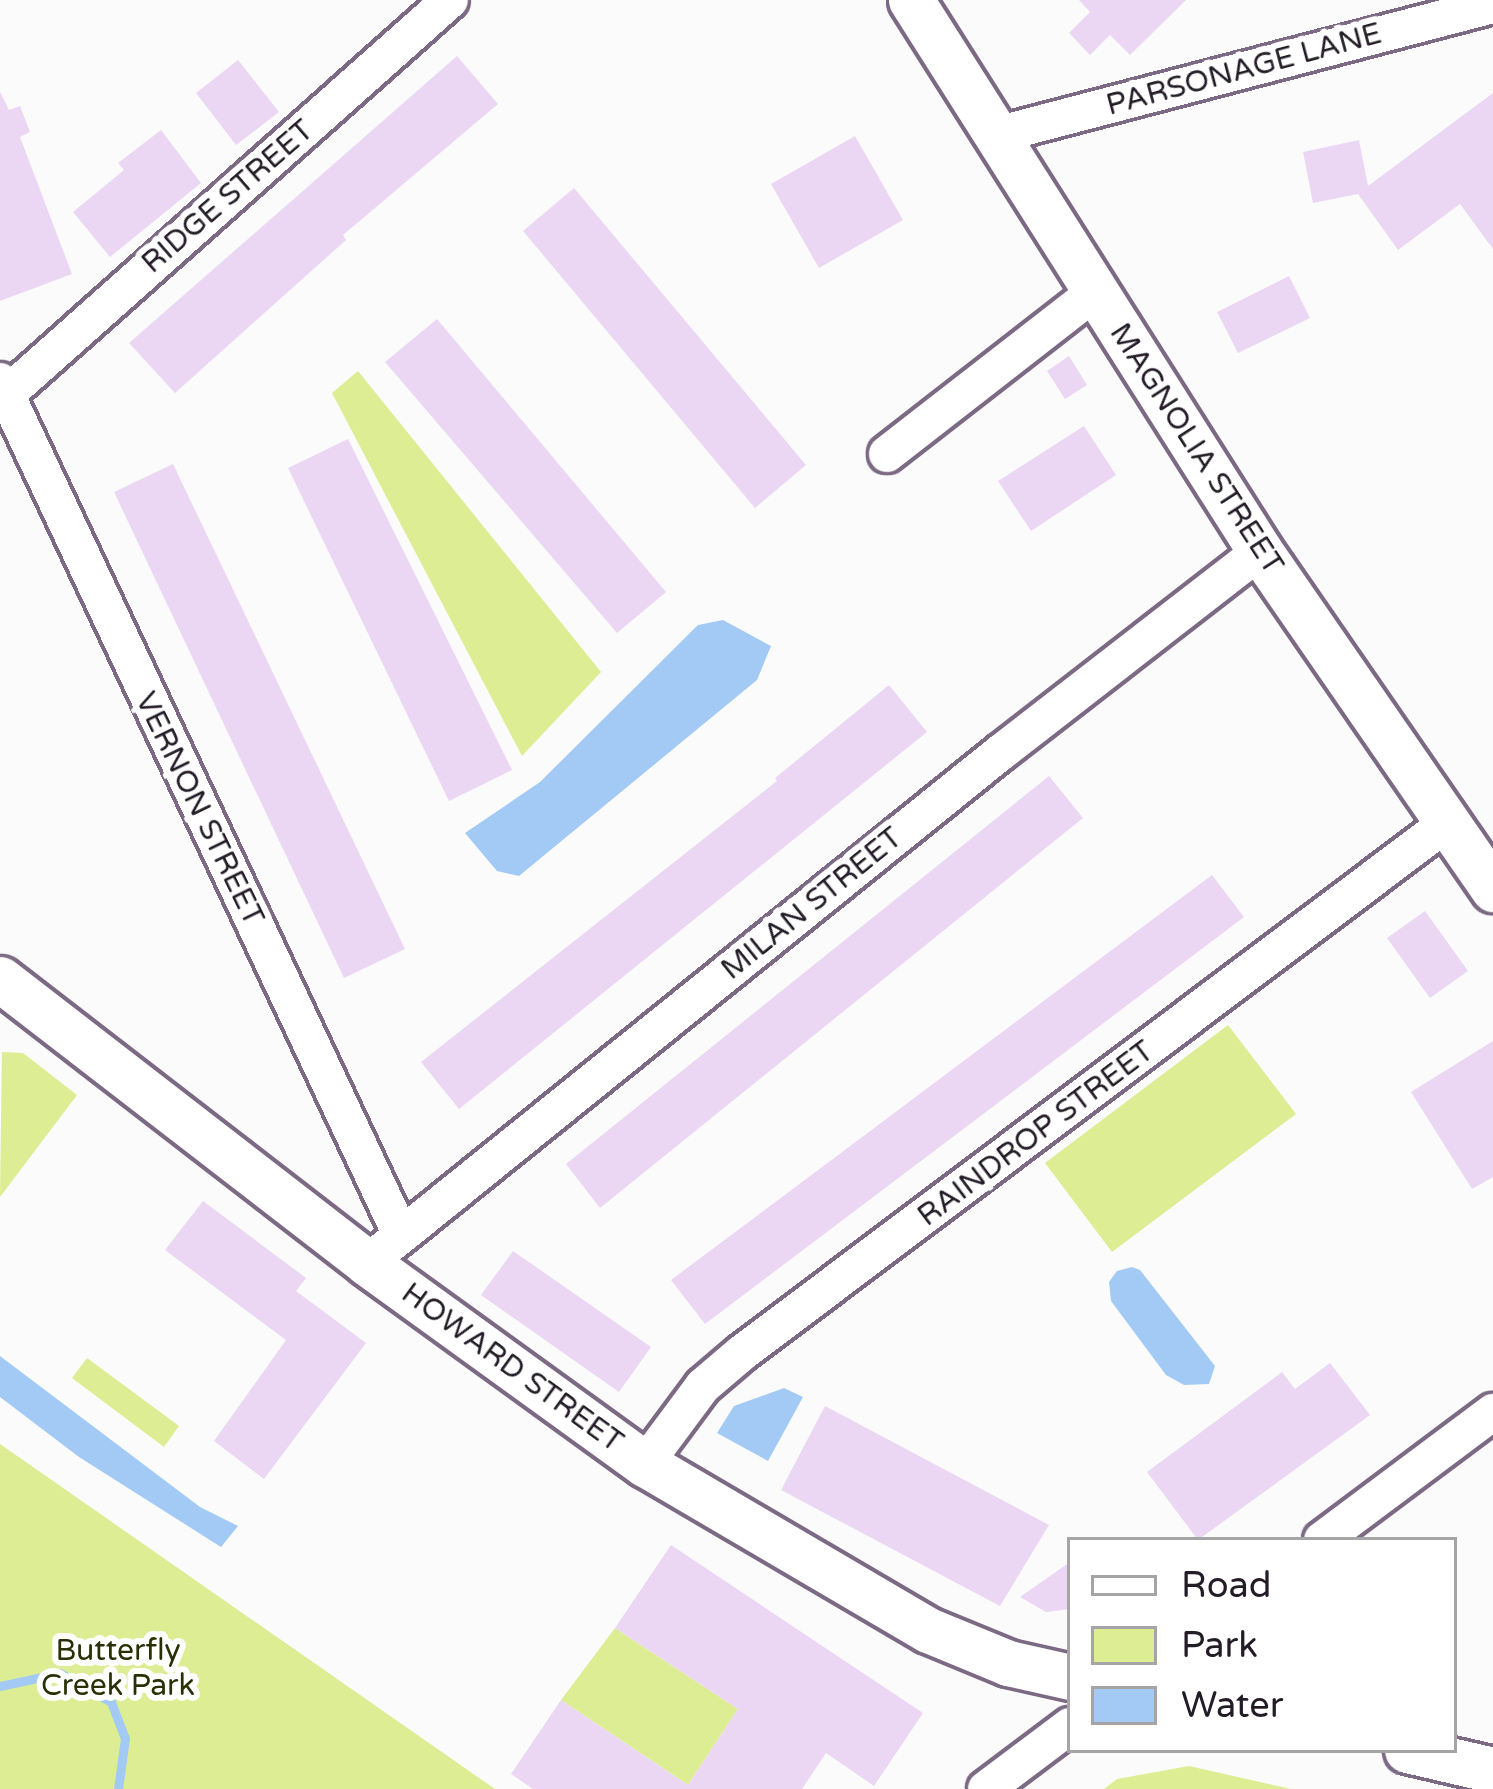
<!DOCTYPE html>
<style>
body{margin:0}
#map{position:relative;width:1493px;height:1789px;overflow:hidden;background:#fbfbfb;font-family:"Varela Round",sans-serif}
div>[style]{position:absolute}
.green>*{inset:0;background:#dded94}
.water>*{inset:0;background:#a2caf4}
.stream>*{height:9px;margin:-4.5px;padding:0 4.5px;transform-origin:4.5px;border-radius:4.5px;background:#a2caf4}
.building>*{inset:0;background:#ebd7f4}
.roads{filter:drop-shadow(3px 0 #7c6a84) drop-shadow(-3px 0 #7c6a84) drop-shadow(0 3px #7c6a84) drop-shadow(0 -3px #7c6a84)}
.minor>*{height:36px;margin:-18px;padding:0 18px;transform-origin:18px;border-radius:18px;background:#fff}
.tertiary>*{height:45px;margin:-22.5px;padding:0 22.5px;transform-origin:22.5px;border-radius:22.5px;background:#fff}
span{translate:-50% -50%;white-space:nowrap;text-align:center;line-height:1.15;-webkit-text-stroke:12px #fff;paint-order:stroke}
.street-label{font-size:30px;color:#231c26}
.park-label{font-size:30px;color:#2a3005}
.legend{position:absolute;left:1067px;top:1537px;width:390px;height:216px;box-sizing:border-box;background:#fff;border:3px solid #a7a4a8;margin:0;padding:15px 21px;list-style:none;font-size:36px;color:#231c26}
.legend li{display:flex;align-items:center;gap:24px;height:60px}
.legend b{width:60px;border:3px solid #a7a4a8}
</style>
<div id="map">
<div class="green">
<i style="clip-path:polygon(358px 371px,601px 672px,522px 756px,332px 393px)"></i>
<i style="clip-path:polygon(1228px 1025px,1296px 1114px,1112px 1252px,1045px 1163px)"></i>
<i style="clip-path:polygon(2px 1052px,23px 1053px,77px 1095px,0 1197px)"></i>
<i style="clip-path:polygon(87px 1358px,179px 1426px,164px 1447px,72px 1378px)"></i>
<i style="clip-path:polygon(0 1444px,495px 1789px,0 1789px)"></i>
<i style="clip-path:polygon(615px 1628px,738px 1709px,688px 1785px,561px 1700px)"></i>
<i style="clip-path:polygon(1189px 1766px,1291px 1789px,1104px 1789px,1117px 1779px)"></i>
</div>
<div class="water">
<i style="clip-path:polygon(723px 620px,771px 646px,757px 680px,519px 876px,497px 871px,465px 833px,540px 782px,698px 625px)"></i>
<i style="clip-path:polygon(1132px 1267px,1140px 1270px,1215px 1366px,1209px 1384px,1184px 1385px,1166px 1375px,1111px 1301px,1109px 1282px,1117px 1271px)"></i>
<i style="clip-path:polygon(0 1356px,200px 1507px,238px 1526px,221px 1547px,79px 1457px,0 1397px)"></i>
<i style="clip-path:polygon(784px 1388px,803px 1397px,768px 1461px,717px 1433px,734px 1406px)"></i>
</div>
<div class="stream">
<i style="left:0;top:1686px;width:61px;rotate:-12.2deg"></i>
<i style="left:60px;top:1673px;width:59px;rotate:29.6deg"></i>
<i style="left:111px;top:1702px;width:39px;rotate:69deg"></i>
<i style="left:125px;top:1738px;width:51px;rotate:97.8deg"></i>
</div>
<div class="building">
<i style="clip-path:polygon(1079px 0,1186px 0,1130px 55px,1110px 35px,1090px 55px,1069px 33px,1090px 12px)"></i>
<i style="clip-path:polygon(457px 56px,498px 104px,343px 235px,346px 240px,175px 393px,129px 343px)"></i>
<i style="clip-path:polygon(238px 60px,279px 112px,236px 145px,196px 93px)"></i>
<i style="clip-path:polygon(0 92px,9px 110px,20px 106px,30px 132px,20px 137px,72px 274px,0 301px)"></i>
<i style="clip-path:polygon(1493px 93px,1493px 249px,1460px 204px,1398px 250px,1358px 194px,1313px 203px,1303px 152px,1359px 140px,1368px 186px)"></i>
<i style="clip-path:polygon(161px 130px,201px 183px,110px 257px,73px 212px,124px 170px,118px 163px)"></i>
<i style="clip-path:polygon(855px 136px,903px 220px,819px 268px,771px 184px)"></i>
<i style="clip-path:polygon(574px 188px,806px 465px,755px 508px,523px 231px)"></i>
<i style="clip-path:polygon(1289px 276px,1310px 318px,1238px 353px,1217px 312px)"></i>
<i style="clip-path:polygon(437px 319px,666px 592px,617px 633px,385px 362px)"></i>
<i style="clip-path:polygon(1069px 356px,1087px 385px,1065px 399px,1047px 371px)"></i>
<i style="clip-path:polygon(1084px 426px,1116px 475px,1031px 531px,998px 481px)"></i>
<i style="clip-path:polygon(348px 439px,512px 770px,449px 801px,288px 468px)"></i>
<i style="clip-path:polygon(173px 464px,405px 949px,344px 978px,114px 492px)"></i>
<i style="clip-path:polygon(889px 685px,927px 732px,459px 1109px,421px 1062px,777px 781px,775px 778px)"></i>
<i style="clip-path:polygon(1049px 776px,1083px 818px,600px 1208px,566px 1164px)"></i>
<i style="clip-path:polygon(1212px 875px,1244px 917px,705px 1324px,671px 1280px)"></i>
<i style="clip-path:polygon(1425px 911px,1468px 971px,1430px 998px,1387px 938px)"></i>
<i style="clip-path:polygon(1493px 1041px,1493px 1177px,1472px 1189px,1411px 1092px)"></i>
<i style="clip-path:polygon(203px 1201px,306px 1278px,296px 1291px,366px 1343px,264px 1479px,214px 1441px,286px 1340px,165px 1250px)"></i>
<i style="clip-path:polygon(513px 1251px,651px 1347px,619px 1392px,481px 1295px)"></i>
<i style="clip-path:polygon(1330px 1363px,1370px 1415px,1198px 1540px,1147px 1472px,1282px 1372px,1295px 1389px)"></i>
<i style="clip-path:polygon(825px 1406px,1049px 1525px,1000px 1606px,781px 1490px)"></i>
<i style="clip-path:polygon(671px 1545px,923px 1713px,874px 1786px,826px 1753px,802px 1789px,533px 1789px,511px 1774px,561px 1700px,688px 1785px,738px 1709px,615px 1628px)"></i>
<i style="clip-path:polygon(1070px 1562px,1070px 1609px,1046px 1612px,1020px 1597px)"></i>
</div>
<div class="roads">
<div class="minor">
<i style="left:996px;top:135px;width:514px;rotate:-14.66deg"></i>
<i style="left:0;top:381px;width:943px;rotate:64.85deg"></i>
<i style="left:6px;top:395px;width:594px;rotate:-41.66deg"></i>
<i style="left:887px;top:454px;width:264px;rotate:-37.9deg"></i>
<i style="left:367px;top:1263px;width:813px;rotate:-38.86deg"></i>
<i style="left:1000px;top:753px;width:329px;rotate:-37.8deg"></i>
<i style="left:645px;top:1464px;width:97px;rotate:-53.4deg"></i>
<i style="left:703px;top:1386px;width:52px;rotate:-40.4deg"></i>
<i style="left:743px;top:1352px;width:881px;rotate:-36.92deg"></i>
<i style="left:1322px;top:1540px;width:214px;rotate:-36.8deg"></i>
<i style="left:986px;top:1789px;width:105px;rotate:-36.9deg"></i>
</div>
<div class="tertiary">
<i style="left:911px;top:0;width:652px;rotate:57.65deg"></i>
<i style="left:1260px;top:551px;width:411px;rotate:55.4deg"></i>
<i style="left:0;top:979px;width:464px;rotate:37.7deg"></i>
<i style="left:367px;top:1263px;width:343px;rotate:35.9deg"></i>
<i style="left:645px;top:1464px;width:328px;rotate:30.4deg"></i>
<i style="left:928px;top:1630px;width:87px;rotate:22.4deg"></i>
<i style="left:1008px;top:1663px;width:64px;rotate:12.7deg"></i>
<i style="left:1407px;top:1750px;width:88px;rotate:13.1deg"></i>
</div>
</div>
<div class="street-label">
<span style="left:1244px;top:70px;rotate:-15deg">PARSONAGE LANE</span>
<span style="left:228px;top:197px;rotate:-41deg">RIDGE STREET</span>
<span style="left:1196px;top:449px;rotate:57deg">MAGNOLIA STREET</span>
<span style="left:199px;top:809px;rotate:64deg">VERNON STREET</span>
<span style="left:812px;top:904px;rotate:-39deg">MILAN STREET</span>
<span style="left:1036px;top:1134px;rotate:-37deg">RAINDROP STREET</span>
<span style="left:512px;top:1368px;rotate:36deg">HOWARD STREET</span>
</div>
<div class="park-label">
<span style="left:118px;top:1668px">Butterfly<br>Creek Park</span>
</div>
<ul class="legend">
<li><b style="height:15px;background:#fff"></b>Road</li>
<li><b style="height:33px;background:#dded94"></b>Park</li>
<li><b style="height:33px;background:#a2caf4"></b>Water</li>
</ul>
</div>
